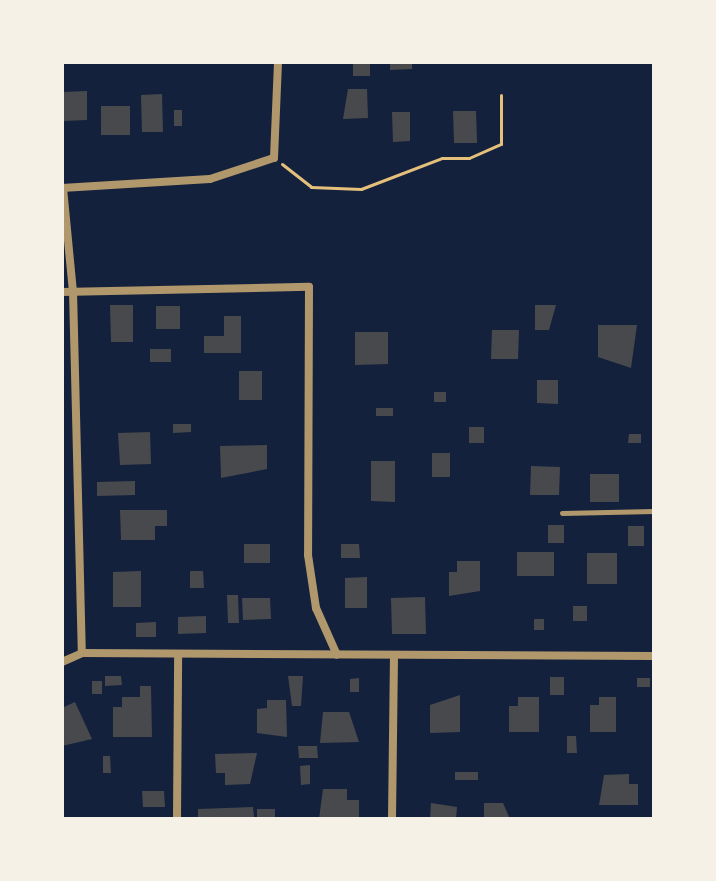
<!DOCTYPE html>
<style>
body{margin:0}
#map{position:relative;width:716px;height:881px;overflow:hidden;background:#14213d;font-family:Overpass,sans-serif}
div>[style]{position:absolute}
.building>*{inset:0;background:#48494c}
.path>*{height:3px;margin:-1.5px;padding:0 1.5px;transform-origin:1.5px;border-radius:1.5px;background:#e5c07b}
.service>*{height:5px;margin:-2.5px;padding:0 2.5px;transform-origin:2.5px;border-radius:2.5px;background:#b1986c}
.minor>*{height:8px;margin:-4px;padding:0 4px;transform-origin:4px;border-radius:4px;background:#b1986c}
span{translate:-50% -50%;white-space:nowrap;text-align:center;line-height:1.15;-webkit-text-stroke:7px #f6f1e7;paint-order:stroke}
.frame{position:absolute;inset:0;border:64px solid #f6f1e7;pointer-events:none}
</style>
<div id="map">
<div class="building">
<i style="clip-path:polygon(353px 62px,370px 62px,370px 76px,353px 76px)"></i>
<i style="clip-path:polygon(390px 62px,412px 62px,412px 69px,390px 70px)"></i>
<i style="clip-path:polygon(348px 89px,367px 89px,368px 118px,343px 119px)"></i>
<i style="clip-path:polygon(87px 91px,87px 120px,62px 121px,62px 92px)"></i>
<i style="clip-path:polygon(162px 94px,163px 132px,142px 132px,141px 95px)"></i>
<i style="clip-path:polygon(101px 106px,130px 106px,130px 135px,101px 135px)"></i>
<i style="clip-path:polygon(174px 110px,182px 110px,182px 126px,174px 126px)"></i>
<i style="clip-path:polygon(453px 111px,476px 111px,477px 143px,454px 143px)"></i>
<i style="clip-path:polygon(392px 112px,410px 112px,410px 141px,393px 142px)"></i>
<i style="clip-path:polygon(110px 305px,133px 305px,133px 342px,111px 342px)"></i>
<i style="clip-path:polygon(535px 305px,556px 305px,549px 330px,535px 330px)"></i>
<i style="clip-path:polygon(156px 306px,180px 306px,180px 329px,156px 329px)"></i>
<i style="clip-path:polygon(224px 316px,241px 316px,241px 353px,204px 353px,204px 336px,224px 336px)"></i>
<i style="clip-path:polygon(598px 325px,637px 325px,631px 368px,598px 357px)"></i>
<i style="clip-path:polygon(492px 330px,519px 330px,518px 359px,491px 359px)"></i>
<i style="clip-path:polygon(355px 332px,388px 332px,388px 364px,355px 365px)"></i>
<i style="clip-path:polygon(150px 349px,171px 349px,171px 362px,150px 362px)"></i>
<i style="clip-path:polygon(239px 371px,262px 371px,262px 400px,239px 400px)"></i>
<i style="clip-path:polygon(537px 380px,558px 380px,558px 404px,537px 403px)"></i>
<i style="clip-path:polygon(434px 392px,446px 392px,446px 402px,434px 402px)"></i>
<i style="clip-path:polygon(376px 408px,393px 408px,393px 416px,376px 416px)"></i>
<i style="clip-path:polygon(173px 424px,191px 424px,191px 432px,173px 433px)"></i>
<i style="clip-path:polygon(469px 427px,484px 427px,484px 443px,469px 443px)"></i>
<i style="clip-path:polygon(150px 432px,151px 464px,120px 465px,118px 433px)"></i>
<i style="clip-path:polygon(629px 434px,641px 434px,641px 443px,628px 443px)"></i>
<i style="clip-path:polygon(267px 445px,267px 469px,221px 478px,220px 446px)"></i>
<i style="clip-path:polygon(432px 453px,450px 453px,450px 477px,432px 477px)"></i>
<i style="clip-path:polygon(371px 461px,395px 461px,395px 502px,371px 501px)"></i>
<i style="clip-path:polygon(531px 466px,560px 467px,559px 495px,530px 495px)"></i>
<i style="clip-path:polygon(590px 474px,619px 474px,619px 502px,590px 502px)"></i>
<i style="clip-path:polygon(135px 481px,135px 495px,97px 496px,97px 482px)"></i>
<i style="clip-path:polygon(120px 510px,167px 510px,167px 526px,155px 526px,155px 540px,121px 540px)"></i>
<i style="clip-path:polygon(548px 525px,564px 525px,564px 543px,548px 543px)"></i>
<i style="clip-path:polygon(628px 526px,644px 526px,644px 546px,628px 546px)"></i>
<i style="clip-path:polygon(244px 544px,270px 544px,270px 563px,244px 563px)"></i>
<i style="clip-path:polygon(341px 544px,359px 544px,360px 558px,341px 558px)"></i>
<i style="clip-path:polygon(517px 552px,554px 552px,554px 576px,517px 576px)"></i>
<i style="clip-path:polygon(587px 553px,617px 553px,617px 584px,587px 584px)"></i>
<i style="clip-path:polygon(457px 561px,480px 561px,480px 591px,449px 596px,449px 572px,457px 572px)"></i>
<i style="clip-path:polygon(141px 571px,141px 607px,113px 607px,113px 572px)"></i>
<i style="clip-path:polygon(190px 571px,203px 571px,204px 588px,190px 588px)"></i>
<i style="clip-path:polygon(367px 577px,367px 608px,345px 608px,345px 578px)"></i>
<i style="clip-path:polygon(227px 595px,238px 595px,239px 623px,228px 623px)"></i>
<i style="clip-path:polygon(425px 597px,426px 634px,392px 634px,391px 598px)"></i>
<i style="clip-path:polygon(242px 598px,270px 598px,271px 619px,243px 620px)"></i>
<i style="clip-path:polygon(573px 606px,587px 606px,587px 621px,573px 621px)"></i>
<i style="clip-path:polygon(206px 616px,206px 633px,178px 634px,178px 617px)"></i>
<i style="clip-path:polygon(534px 619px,544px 619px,544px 630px,534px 630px)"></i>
<i style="clip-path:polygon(156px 622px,156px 637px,136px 637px,136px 623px)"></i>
<i style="clip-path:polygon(105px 676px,121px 676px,122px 685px,105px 686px)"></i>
<i style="clip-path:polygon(288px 676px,303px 676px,301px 706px,292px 706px)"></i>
<i style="clip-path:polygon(550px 677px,564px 677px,564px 695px,550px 695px)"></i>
<i style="clip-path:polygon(359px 678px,359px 692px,350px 692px,350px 679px)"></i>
<i style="clip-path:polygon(637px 678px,650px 678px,650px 687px,637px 687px)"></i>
<i style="clip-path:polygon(92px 681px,102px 681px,102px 694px,92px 694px)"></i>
<i style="clip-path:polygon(140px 686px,151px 686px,152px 737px,113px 737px,113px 707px,122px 707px,122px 697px,140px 697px)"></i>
<i style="clip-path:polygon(460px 695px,460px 732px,430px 733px,430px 705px)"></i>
<i style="clip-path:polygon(518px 697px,539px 697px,539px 732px,509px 732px,509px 706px,518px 706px)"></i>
<i style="clip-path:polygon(599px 697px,616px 697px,616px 732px,590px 732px,590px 705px,599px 705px)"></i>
<i style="clip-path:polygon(267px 700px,286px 700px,287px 737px,257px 733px,257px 709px,267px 708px)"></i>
<i style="clip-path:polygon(75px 702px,92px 739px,62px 746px,62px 708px)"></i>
<i style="clip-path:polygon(323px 712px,349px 712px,359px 742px,320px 743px)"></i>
<i style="clip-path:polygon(567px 736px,576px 736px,577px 753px,567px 753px)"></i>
<i style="clip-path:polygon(298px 746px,317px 746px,318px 758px,299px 758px)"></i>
<i style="clip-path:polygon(257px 753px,250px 784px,225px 785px,225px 773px,216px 773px,215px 754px)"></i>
<i style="clip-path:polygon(103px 756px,110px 756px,111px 773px,103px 773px)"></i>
<i style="clip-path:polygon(310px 765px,310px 784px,301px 785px,300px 766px)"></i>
<i style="clip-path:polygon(455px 772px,478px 772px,478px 780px,455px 780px)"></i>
<i style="clip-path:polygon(629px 774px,629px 784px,638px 784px,638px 805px,599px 805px,604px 775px)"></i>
<i style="clip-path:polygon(323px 789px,347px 789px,347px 800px,359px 800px,359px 819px,319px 819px)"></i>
<i style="clip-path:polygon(142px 791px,164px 791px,165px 807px,143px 807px)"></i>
<i style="clip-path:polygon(431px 803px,457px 807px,456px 819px,430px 819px)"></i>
<i style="clip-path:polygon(484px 803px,503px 803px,510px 819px,484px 819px)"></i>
<i style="clip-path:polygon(253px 807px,254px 817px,198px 819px,198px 809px)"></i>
<i style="clip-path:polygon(257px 809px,275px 809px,275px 819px,257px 819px)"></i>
</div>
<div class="path">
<i style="left:282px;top:164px;width:37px;rotate:38deg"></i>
<i style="left:311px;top:187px;width:50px;rotate:2.3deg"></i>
<i style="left:361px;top:189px;width:87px;rotate:-20.9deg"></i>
<i style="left:442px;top:158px;width:27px"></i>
<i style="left:469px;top:158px;width:35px;rotate:-24deg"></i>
<i style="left:501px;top:144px;width:49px;rotate:-90deg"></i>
</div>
<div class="service">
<i style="left:562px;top:513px;width:92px;rotate:-1.2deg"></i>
</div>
<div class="minor">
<i style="left:62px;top:188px;width:148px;rotate:-3.5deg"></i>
<i style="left:210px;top:179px;width:67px;rotate:-18.2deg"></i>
<i style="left:274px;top:158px;width:96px;rotate:-87.6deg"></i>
<i style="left:63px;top:188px;width:103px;rotate:84.5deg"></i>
<i style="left:73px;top:291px;width:362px;rotate:88.6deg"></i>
<i style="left:62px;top:292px;width:247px;rotate:-1.2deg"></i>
<i style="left:309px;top:287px;width:268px;rotate:90.2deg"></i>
<i style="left:308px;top:555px;width:54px;rotate:81.4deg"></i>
<i style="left:316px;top:608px;width:51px;rotate:65.9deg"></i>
<i style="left:62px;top:662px;width:22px;rotate:-24deg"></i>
<i style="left:82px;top:653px;width:572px;rotate:0.3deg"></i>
<i style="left:177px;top:819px;width:162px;rotate:-89.6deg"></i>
<i style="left:392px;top:819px;width:163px;rotate:-89.3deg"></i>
</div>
<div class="frame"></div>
</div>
